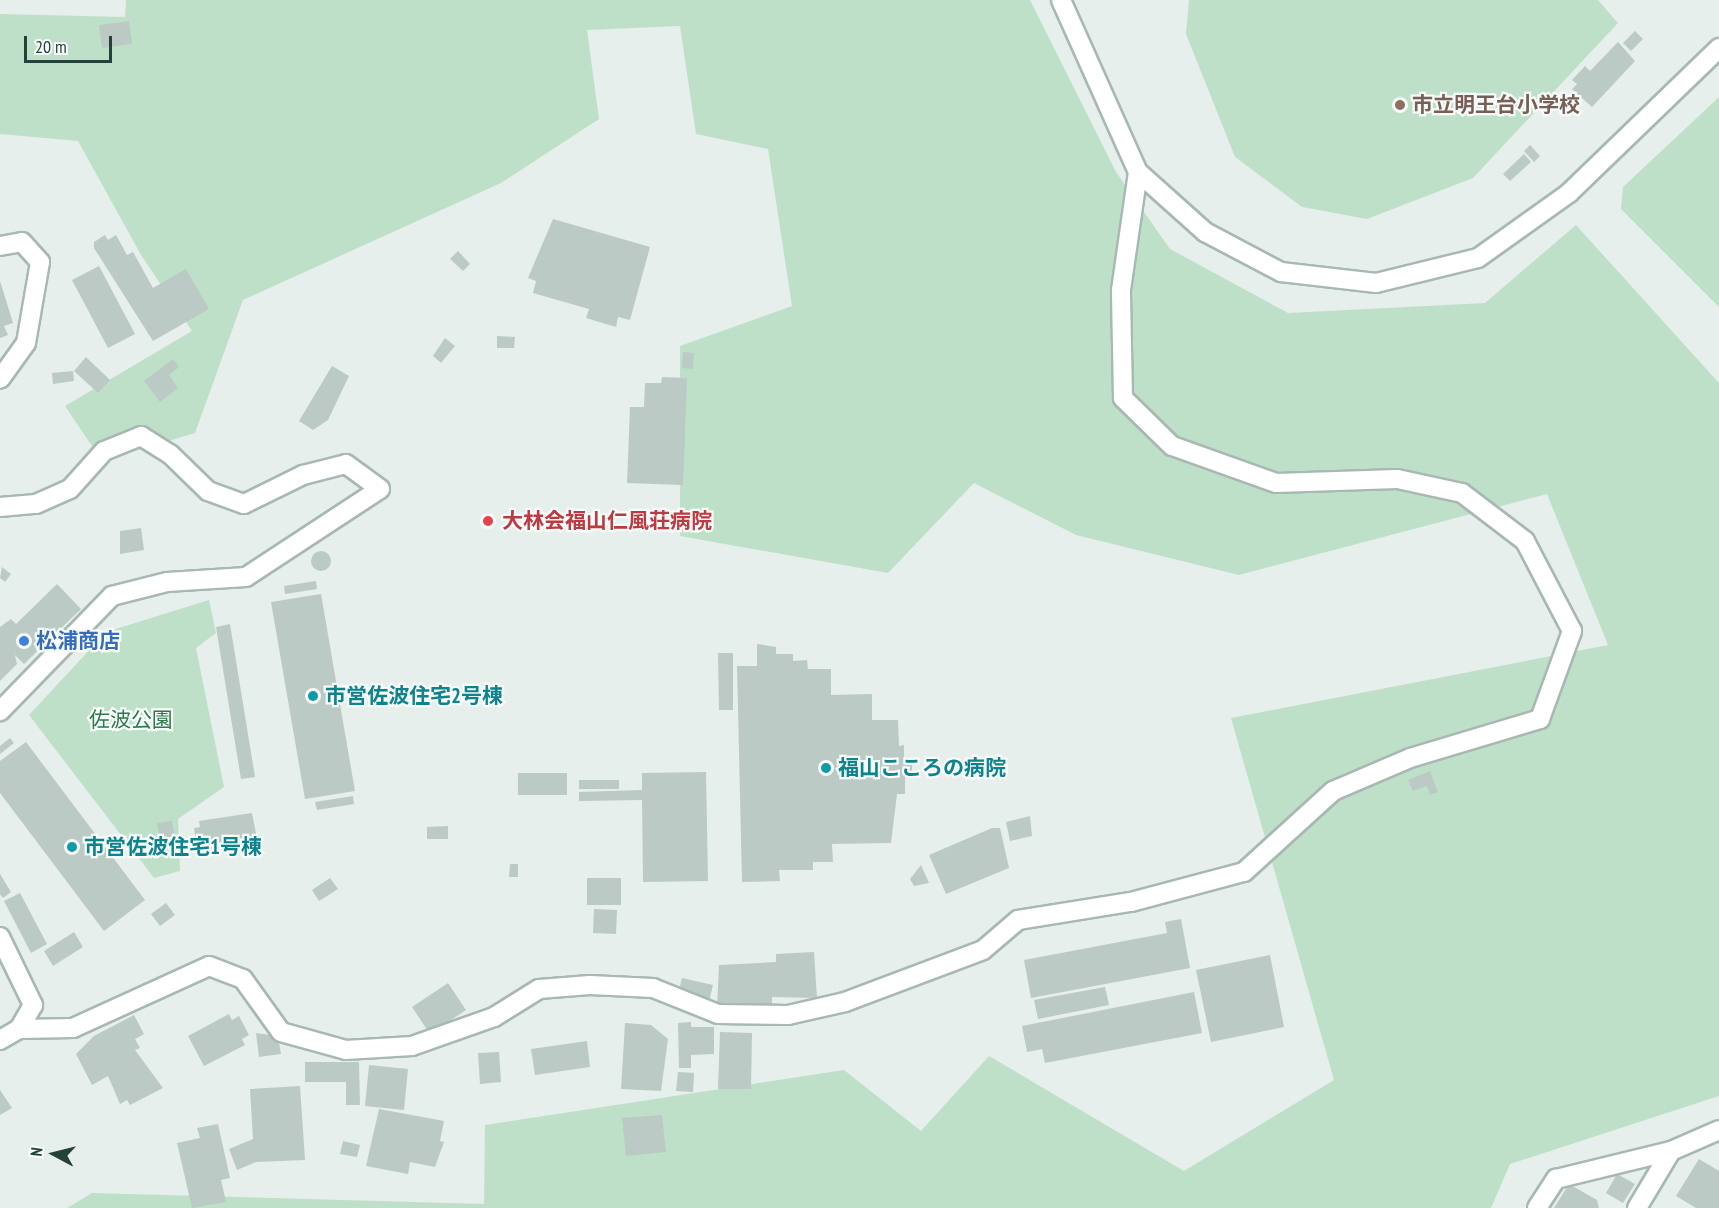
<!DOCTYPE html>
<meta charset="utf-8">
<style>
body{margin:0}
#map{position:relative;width:1719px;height:1208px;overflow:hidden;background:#e6efeb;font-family:"PT Sans Narrow","Noto Sans JP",sans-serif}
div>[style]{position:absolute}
.green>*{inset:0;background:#bfe0c8}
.building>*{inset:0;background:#bbcac4}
.round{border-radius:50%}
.roads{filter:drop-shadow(2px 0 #a8b8b2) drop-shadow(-2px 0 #a8b8b2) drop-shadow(0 2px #a8b8b2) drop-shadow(0 -2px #a8b8b2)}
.minor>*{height:18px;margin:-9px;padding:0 9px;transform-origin:9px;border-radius:9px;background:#fff}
.dots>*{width:16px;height:16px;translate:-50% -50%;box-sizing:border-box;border:3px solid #f7fbf9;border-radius:50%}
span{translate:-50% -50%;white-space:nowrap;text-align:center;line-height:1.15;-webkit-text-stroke:4.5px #f7fbf9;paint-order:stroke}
.education-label{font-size:21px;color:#785e54;font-weight:700}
.left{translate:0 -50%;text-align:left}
.health-label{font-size:21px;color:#be3a42;font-weight:700}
.shop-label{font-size:21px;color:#366cbe;font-weight:700}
.culture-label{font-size:21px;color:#0d838f;font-weight:700}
.park-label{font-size:21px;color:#2d7a4b}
.north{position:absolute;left:24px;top:1124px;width:60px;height:60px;-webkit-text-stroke:4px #f7fbf9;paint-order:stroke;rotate:277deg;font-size:16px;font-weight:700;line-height:24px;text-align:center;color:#24423a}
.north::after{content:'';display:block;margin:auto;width:21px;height:27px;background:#24423a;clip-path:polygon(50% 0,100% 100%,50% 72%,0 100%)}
.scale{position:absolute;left:24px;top:36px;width:88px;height:27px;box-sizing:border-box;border:3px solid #24423a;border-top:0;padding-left:8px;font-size:18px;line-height:21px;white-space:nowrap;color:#24423a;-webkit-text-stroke:4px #f7fbf9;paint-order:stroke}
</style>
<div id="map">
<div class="green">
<i style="clip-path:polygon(126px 0,1030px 0,1116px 172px,1170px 249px,1288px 313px,1485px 303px,1576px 225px,1719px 383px,1719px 1096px,1510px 1164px,1491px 1208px,67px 1208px,92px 1193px,484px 1204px,485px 1125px,844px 1070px,921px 1131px,989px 1056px,1184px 1171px,1334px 1080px,1231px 718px,1608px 645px,1547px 494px,1239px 575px,1076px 535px,974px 483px,888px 573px,680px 536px,680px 346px,792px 306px,768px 149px,696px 134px,680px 26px,587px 30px,599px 119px,501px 183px,243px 300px,195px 433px,102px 461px,65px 406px,192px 331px,141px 255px,78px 141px,0 134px,0 14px,125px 17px)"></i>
<i style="clip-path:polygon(1189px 0,1598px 0,1618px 23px,1473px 178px,1367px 219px,1302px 207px,1235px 157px,1186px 34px)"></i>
<i style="clip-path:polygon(1719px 97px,1719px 307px,1621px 209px,1623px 187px)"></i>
<i style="clip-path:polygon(209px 600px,216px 633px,196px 648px,224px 787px,178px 819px,180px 871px,154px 878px,29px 715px,106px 632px)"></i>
</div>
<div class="building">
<i style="clip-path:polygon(129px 21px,132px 44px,102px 48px,99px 25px)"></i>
<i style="clip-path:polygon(1635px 31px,1643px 39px,1631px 51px,1623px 43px)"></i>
<i style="clip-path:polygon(1618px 42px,1635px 61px,1592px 107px,1572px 89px,1577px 84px,1572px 80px,1585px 66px,1590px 71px)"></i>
<i style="clip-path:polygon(1530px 145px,1540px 156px,1534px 162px,1524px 151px)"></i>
<i style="clip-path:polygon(1524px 154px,1531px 162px,1510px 181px,1503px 174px)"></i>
<i style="clip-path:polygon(553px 219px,650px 247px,630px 320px,618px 317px,616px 327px,586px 318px,589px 309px,533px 293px,536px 281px,528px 278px)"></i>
<i style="clip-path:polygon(105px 235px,108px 240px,116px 235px,127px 255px,133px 252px,153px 288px,186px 269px,209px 309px,153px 341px,94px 248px,94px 242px)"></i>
<i style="clip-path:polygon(458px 251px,470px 264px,463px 271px,450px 259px)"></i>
<i style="clip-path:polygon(99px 266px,135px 334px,108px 348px,72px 280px)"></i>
<i style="clip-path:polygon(0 281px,13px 323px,4px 326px,8px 335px,0 338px)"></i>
<i style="clip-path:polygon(497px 336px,515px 337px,514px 348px,497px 348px)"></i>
<i style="clip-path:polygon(445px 338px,455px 346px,441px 363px,433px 356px)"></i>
<i style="clip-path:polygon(683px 352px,694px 353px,693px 369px,682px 368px)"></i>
<i style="clip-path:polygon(86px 357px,110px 380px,98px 393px,74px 371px)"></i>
<i style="clip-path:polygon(173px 359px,179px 367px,169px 375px,178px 388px,160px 402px,144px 381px)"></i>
<i style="clip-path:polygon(332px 366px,349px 376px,328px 420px,313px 430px,299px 421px)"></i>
<i style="clip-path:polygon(73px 371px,74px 381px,53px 384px,52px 373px)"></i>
<i style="clip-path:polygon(662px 377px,687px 378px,683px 485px,627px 483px,630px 407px,644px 407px,645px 383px,661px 383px)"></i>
<i style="clip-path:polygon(141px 528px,144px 550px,120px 554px,120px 531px)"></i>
<i class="round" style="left:311px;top:551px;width:20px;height:20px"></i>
<i style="clip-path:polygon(2px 567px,11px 574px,5px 582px,0 578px)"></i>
<i style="clip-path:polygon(316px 581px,317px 589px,285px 594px,284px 586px)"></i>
<i style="clip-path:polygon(57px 584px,81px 609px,24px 664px,15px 655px,17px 664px,0 681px,0 627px,11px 619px,16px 624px)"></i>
<i style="clip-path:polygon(321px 594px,355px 791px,305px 799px,271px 602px)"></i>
<i style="clip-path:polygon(230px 624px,255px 777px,241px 779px,216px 627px)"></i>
<i style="clip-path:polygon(757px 644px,776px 647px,776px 654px,793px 654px,793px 661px,807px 660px,808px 669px,831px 669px,831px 695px,872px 694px,872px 720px,898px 720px,899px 746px,904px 745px,904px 760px,912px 759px,912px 776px,905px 776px,905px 794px,897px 794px,891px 843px,832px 844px,833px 862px,813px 862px,813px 870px,779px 870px,780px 881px,742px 882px,737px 666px,757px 666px)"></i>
<i style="clip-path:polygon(718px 653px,733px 653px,733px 710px,719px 710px)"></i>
<i style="clip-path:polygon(10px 738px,14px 743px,0 754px,0 746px)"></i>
<i style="clip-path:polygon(26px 742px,145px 900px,104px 931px,0 793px,0 761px)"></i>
<i style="clip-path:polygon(1430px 771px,1438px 792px,1430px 795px,1427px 786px,1413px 791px,1408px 780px)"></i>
<i style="clip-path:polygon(706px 772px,708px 881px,643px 882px,642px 800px,579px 801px,579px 792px,642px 790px,642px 773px)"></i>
<i style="clip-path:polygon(518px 773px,567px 773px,567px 795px,518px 795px)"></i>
<i style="clip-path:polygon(579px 780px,619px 780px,619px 789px,579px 789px)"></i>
<i style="clip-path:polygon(353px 796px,354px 804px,317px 810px,315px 802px)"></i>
<i style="clip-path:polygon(252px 813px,258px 844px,198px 854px,194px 828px,200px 827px,199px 821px)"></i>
<i style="clip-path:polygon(1030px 816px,1032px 836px,1010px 841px,1006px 822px)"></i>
<i style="clip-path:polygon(172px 821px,176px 844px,161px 846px,157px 823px)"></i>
<i style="clip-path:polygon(448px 826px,448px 839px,427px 839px,427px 827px)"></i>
<i style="clip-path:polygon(992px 828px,1000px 828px,1009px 868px,946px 894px,929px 855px)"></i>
<i style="clip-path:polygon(510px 864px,518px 864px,518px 877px,509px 877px)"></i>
<i style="clip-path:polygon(921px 865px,929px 883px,914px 886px,910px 879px)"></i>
<i style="clip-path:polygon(0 874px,11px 892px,3px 898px,0 894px)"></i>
<i style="clip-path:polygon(330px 878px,338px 889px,319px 901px,312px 890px)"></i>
<i style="clip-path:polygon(587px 878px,621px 878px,621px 905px,587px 905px)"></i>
<i style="clip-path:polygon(20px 893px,47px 944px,31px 953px,4px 901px)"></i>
<i style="clip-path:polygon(166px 903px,175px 915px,160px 926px,151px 914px)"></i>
<i style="clip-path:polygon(594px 909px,617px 910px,616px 934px,593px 933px)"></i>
<i style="clip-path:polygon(1181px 919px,1190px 968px,1031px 998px,1024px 960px,1167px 933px,1165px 922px)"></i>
<i style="clip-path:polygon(74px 932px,83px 947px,53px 966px,44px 951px)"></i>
<i style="clip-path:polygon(814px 952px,817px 998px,772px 997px,772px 1004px,717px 1007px,719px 965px,776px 962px,776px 954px)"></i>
<i style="clip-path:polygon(1270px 955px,1284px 1027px,1211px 1042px,1196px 970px)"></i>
<i style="clip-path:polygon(682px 978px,713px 985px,708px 1006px,677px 999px)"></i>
<i style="clip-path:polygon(448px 983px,466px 1010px,430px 1034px,412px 1007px)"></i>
<i style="clip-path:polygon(1105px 987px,1109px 1005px,1038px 1019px,1034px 1000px)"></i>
<i style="clip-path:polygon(1194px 992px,1202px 1033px,1045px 1063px,1042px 1049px,1027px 1052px,1022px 1026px)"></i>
<i style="clip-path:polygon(229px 1014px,232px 1020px,239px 1016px,249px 1035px,242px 1039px,245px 1045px,204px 1066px,188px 1036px)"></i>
<i style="clip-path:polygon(134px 1015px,144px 1034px,135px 1039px,140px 1048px,135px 1050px,163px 1088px,130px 1105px,127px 1100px,120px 1104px,108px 1076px,92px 1085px,76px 1054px,94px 1036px)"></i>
<i style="clip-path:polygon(691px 1022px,691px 1027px,714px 1027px,714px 1054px,691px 1055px,691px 1068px,679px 1068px,678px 1023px)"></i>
<i style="clip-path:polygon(625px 1023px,651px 1025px,668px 1039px,661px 1091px,621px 1089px)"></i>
<i style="clip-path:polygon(720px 1032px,752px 1033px,751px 1089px,718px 1089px)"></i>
<i style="clip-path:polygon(256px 1033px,278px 1036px,281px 1054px,259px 1057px)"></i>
<i style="clip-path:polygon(587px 1041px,590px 1067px,535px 1075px,531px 1049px)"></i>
<i style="clip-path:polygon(499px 1052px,501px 1082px,480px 1084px,478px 1053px)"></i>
<i style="clip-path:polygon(305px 1062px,359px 1062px,360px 1105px,346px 1105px,346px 1082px,305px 1082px)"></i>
<i style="clip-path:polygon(369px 1065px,408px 1069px,404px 1110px,365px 1106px)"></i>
<i style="clip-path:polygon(678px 1072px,694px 1073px,693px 1092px,676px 1091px)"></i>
<i style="clip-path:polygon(300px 1086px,305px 1160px,256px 1162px,237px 1170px,229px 1149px,253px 1139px,250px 1089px)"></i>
<i style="clip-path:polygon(0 1090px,12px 1108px,0 1115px)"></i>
<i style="clip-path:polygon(379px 1109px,444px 1121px,440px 1141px,444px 1142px,435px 1167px,410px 1162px,408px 1174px,366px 1166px)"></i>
<i style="clip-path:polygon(662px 1115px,666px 1152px,626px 1156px,622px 1118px)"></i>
<i style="clip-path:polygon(218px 1124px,230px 1178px,221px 1180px,226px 1202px,192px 1208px,177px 1143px,200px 1138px,197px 1128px)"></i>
<i style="clip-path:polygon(343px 1141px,360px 1145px,357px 1157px,340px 1154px)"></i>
<i style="clip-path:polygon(1699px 1159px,1719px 1171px,1719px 1208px,1696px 1208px,1676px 1196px)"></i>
<i style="clip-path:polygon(1617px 1174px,1635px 1184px,1623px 1203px,1606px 1193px)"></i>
<i style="clip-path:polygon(1569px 1184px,1597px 1200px,1599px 1208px,1554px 1208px)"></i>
</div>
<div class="roads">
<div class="minor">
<i style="left:1061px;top:0;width:188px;rotate:65.9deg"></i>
<i style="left:1138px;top:172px;width:90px;rotate:41.8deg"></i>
<i style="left:1205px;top:232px;width:86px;rotate:27.8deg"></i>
<i style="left:1281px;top:272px;width:96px;rotate:6.6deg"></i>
<i style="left:1376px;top:283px;width:105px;rotate:-13.8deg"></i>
<i style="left:1478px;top:258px;width:112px;rotate:-35.5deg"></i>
<i style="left:1569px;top:193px;width:209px;rotate:-44deg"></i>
<i style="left:0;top:246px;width:22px;rotate:-10deg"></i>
<i style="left:22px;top:242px;width:27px;rotate:48deg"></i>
<i style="left:40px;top:262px;width:82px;rotate:99.8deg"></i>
<i style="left:26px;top:343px;width:44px;rotate:125.8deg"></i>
<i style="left:0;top:507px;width:36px;rotate:-5deg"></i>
<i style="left:36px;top:504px;width:37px;rotate:-24deg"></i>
<i style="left:70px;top:489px;width:51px;rotate:-48.2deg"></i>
<i style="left:104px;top:451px;width:40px;rotate:-22deg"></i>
<i style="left:141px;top:436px;width:34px;rotate:32deg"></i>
<i style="left:170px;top:454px;width:53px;rotate:44.2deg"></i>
<i style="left:208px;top:491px;width:38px;rotate:20deg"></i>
<i style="left:244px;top:504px;width:66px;rotate:-26.2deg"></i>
<i style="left:303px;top:475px;width:44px;rotate:-14.3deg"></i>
<i style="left:346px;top:464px;width:42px;rotate:36.3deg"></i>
<i style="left:380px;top:489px;width:160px;rotate:146.7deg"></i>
<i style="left:246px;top:577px;width:79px;rotate:176.4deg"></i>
<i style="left:167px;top:582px;width:57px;rotate:165.7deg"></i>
<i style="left:112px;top:596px;width:161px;rotate:134.2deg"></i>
<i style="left:0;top:937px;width:76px;rotate:64.1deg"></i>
<i style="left:33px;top:1005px;width:28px;rotate:120deg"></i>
<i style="left:19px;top:1029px;width:22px;rotate:150deg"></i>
<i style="left:19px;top:1029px;width:54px;rotate:-1.1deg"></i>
<i style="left:73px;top:1028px;width:149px;rotate:-24.5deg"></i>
<i style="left:209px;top:966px;width:36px;rotate:21deg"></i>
<i style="left:243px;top:979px;width:65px;rotate:54.4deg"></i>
<i style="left:281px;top:1032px;width:67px;rotate:15.5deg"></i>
<i style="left:346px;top:1050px;width:66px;rotate:-3.5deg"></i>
<i style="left:412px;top:1046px;width:87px;rotate:-19.5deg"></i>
<i style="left:494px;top:1017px;width:53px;rotate:-31.9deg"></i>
<i style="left:539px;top:989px;width:51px;rotate:-4.5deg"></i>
<i style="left:590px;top:985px;width:63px;rotate:2.7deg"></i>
<i style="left:653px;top:988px;width:70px;rotate:21.8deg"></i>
<i style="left:718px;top:1014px;width:70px;rotate:0.8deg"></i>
<i style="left:788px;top:1015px;width:58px;rotate:-12.8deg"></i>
<i style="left:845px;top:1002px;width:147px;rotate:-20.6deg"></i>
<i style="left:983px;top:950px;width:46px;rotate:-40.6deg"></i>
<i style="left:1018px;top:920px;width:114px;rotate:-9.1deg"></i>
<i style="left:1131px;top:902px;width:117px;rotate:-14.9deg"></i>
<i style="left:1244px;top:872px;width:120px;rotate:-42.3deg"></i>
<i style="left:1333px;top:791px;width:84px;rotate:-23.2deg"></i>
<i style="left:1410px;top:758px;width:136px;rotate:-16.7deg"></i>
<i style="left:1540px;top:719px;width:94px;rotate:-70deg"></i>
<i style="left:1572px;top:631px;width:102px;rotate:-117.6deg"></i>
<i style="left:1525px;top:541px;width:79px;rotate:-142.7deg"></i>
<i style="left:1462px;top:493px;width:66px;rotate:-167.8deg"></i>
<i style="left:1397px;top:479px;width:121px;rotate:178.1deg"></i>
<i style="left:1276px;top:483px;width:110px;rotate:-160.4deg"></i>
<i style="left:1172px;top:446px;width:69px;rotate:-135.6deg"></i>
<i style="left:1123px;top:398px;width:108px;rotate:-91.1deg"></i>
<i style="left:1121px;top:290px;width:119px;rotate:-81.8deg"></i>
<i style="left:1537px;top:1208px;width:35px;rotate:-57deg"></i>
<i style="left:1556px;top:1179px;width:118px;rotate:-13.7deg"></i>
<i style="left:1671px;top:1151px;width:52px;rotate:-23.6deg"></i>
<i style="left:1637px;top:1208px;width:66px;rotate:-59.2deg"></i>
</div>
</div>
<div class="dots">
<i style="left:1400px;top:105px;background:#8d6e63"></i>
<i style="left:488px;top:521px;background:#e0444e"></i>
<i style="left:24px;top:641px;background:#3f7fe0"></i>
<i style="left:313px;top:696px;background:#0f9aa8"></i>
<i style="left:826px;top:768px;background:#0f9aa8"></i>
<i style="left:72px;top:847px;background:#0f9aa8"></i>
</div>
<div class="education-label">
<span class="left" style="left:1412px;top:105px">市立明王台小学校</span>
</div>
<div class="health-label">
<span class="left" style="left:502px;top:521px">大林会福山仁風荘病院</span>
</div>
<div class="shop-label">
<span class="left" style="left:36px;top:641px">松浦商店</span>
</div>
<div class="culture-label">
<span class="left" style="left:325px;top:696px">市営佐波住宅2号棟</span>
<span class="left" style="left:838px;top:768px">福山こころの病院</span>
<span class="left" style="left:84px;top:847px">市営佐波住宅1号棟</span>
</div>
<div class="park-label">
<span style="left:131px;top:720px">佐波公園</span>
</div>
<div class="north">N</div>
<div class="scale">20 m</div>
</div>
